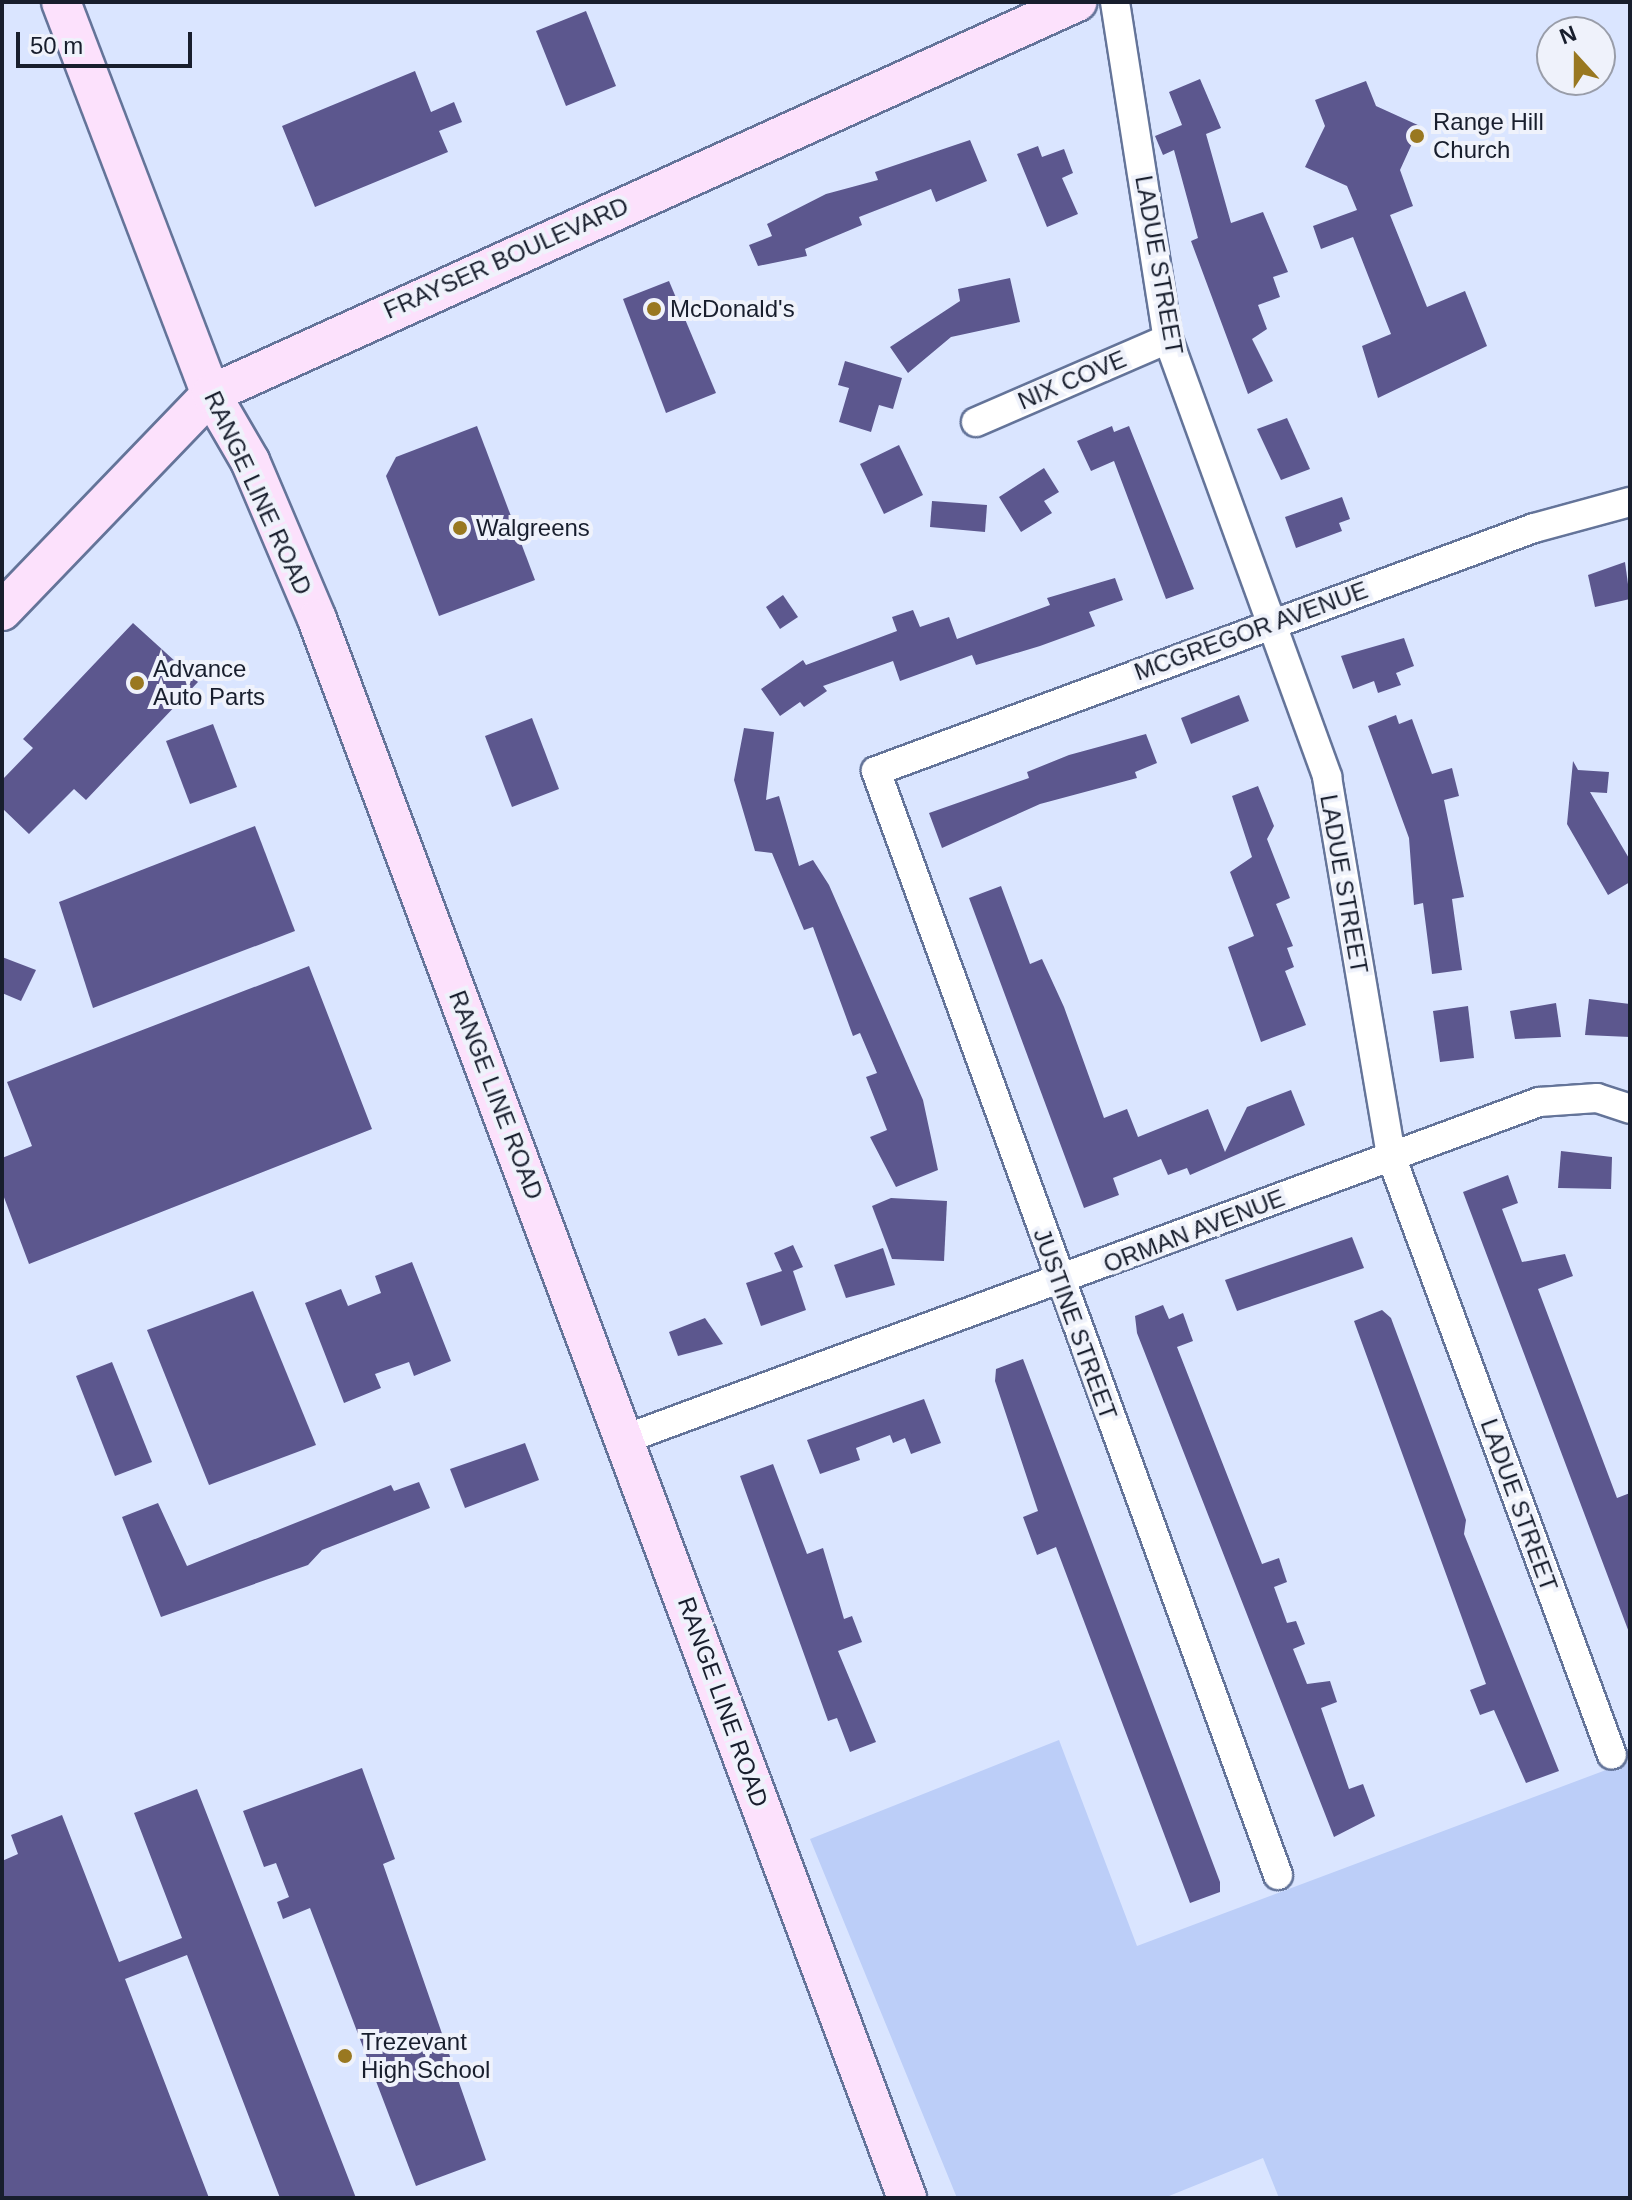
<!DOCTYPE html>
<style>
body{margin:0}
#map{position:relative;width:1632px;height:2200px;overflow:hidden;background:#dae5ff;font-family:Arial,sans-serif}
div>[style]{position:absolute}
.green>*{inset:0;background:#bccef8}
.building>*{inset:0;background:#5c578e}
.roads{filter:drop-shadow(2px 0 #647499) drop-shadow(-2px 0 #647499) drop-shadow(0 2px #647499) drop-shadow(0 -2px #647499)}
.street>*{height:28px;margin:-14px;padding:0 14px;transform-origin:14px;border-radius:14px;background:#fff}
.secondary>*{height:38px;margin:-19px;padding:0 19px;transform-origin:19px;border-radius:19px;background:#fce1fc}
.dots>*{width:22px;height:22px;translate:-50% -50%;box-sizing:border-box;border:4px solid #eff2fb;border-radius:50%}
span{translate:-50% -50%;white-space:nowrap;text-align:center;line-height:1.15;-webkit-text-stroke:8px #eff2fb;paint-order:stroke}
.poi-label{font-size:24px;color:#181e2d}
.left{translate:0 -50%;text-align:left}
.street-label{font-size:24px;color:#181e2d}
.frame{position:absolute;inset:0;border:4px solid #181e2d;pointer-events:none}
.north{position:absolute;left:1536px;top:16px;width:80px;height:80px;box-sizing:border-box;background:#eff2fb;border:2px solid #999da9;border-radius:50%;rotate:339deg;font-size:22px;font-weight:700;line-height:32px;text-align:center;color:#181e2d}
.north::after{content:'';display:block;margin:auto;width:28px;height:36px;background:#997821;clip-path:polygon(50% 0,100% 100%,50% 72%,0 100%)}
.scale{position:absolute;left:16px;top:32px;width:176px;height:36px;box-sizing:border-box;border:4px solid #181e2d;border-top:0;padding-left:10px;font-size:24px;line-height:28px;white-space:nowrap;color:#181e2d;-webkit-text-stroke:6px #eff2fb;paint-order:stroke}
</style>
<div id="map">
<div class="green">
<i style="clip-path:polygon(1059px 1740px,1137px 1946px,1630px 1761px,1630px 2198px,1279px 2198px,1263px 2158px,1164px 2198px,957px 2198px,810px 1839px)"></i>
</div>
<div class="building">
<i style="clip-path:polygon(586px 11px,616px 86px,566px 106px,536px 31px)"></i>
<i style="clip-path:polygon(415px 71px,431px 112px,454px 102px,462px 122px,439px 131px,448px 152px,315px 207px,282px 126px)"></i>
<i style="clip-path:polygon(1200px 79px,1221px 128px,1206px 134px,1231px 223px,1263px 212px,1288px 272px,1273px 277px,1280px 297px,1258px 305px,1267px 329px,1252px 339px,1273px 381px,1248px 394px,1191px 241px,1198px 238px,1174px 150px,1163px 155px,1155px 136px,1182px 125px,1169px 92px)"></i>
<i style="clip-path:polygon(1366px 81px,1376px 106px,1420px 126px,1400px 170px,1413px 206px,1390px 215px,1427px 307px,1465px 291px,1487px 346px,1378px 398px,1362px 346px,1391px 334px,1353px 237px,1321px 249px,1313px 226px,1357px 210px,1347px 186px,1305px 167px,1325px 126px,1315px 100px)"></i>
<i style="clip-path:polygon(970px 140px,987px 181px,936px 202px,931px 189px,859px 217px,862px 225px,805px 249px,807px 256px,758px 266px,749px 245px,772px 236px,767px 224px,826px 194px,878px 180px,875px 172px)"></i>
<i style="clip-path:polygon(1038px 146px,1042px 157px,1064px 149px,1073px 173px,1062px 178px,1078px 214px,1047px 227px,1017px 154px)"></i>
<i style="clip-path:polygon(1010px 278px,1020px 322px,951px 337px,908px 373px,890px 347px,960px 301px,958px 289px)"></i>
<i style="clip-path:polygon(669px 281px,716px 393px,666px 413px,623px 299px)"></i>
<i style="clip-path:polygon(845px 361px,902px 378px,893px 409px,879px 405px,871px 432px,839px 422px,849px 388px,838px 385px)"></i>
<i style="clip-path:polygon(1287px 418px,1310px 469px,1281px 480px,1257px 429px)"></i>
<i style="clip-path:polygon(477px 426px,535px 580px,439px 616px,386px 476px,396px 457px)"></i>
<i style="clip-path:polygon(1112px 426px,1114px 432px,1129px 426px,1194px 589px,1166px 599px,1114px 461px,1091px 471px,1077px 441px)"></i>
<i style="clip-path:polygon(899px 445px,923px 495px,884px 514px,860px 464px)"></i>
<i style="clip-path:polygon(1044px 468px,1059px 492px,1044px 501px,1052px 513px,1021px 532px,999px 497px)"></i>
<i style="clip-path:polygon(1342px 497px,1350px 519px,1339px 523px,1342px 531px,1296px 548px,1285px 517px)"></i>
<i style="clip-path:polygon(932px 501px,987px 505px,985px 532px,930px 527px)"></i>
<i style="clip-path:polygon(1625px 562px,1630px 599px,1595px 607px,1588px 575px)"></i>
<i style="clip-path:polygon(1115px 578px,1123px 600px,1089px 612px,1095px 626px,1040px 646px,976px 665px,972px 655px,900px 681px,893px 661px,823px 686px,827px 691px,804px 707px,800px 702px,780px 716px,761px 689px,803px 660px,806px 665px,897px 631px,892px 617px,913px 610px,920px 627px,949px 617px,957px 639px,1050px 605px,1047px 598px)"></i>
<i style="clip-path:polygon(783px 595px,798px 617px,780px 629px,766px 607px)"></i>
<i style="clip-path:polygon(133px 623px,198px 682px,86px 800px,74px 789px,29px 834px,2px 808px,2px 780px,33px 748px,23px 739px)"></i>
<i style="clip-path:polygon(1404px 638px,1414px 666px,1396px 673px,1401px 685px,1378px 693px,1374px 681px,1353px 689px,1341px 656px)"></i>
<i style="clip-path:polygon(1239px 695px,1249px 721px,1191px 744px,1181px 718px)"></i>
<i style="clip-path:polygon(1396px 715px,1399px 724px,1412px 719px,1432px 774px,1452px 768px,1459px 796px,1444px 800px,1464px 897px,1452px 899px,1462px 970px,1432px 974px,1423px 903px,1414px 905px,1409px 838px,1368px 726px)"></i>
<i style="clip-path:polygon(532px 718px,559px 789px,512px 807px,485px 736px)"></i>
<i style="clip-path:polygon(213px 724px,237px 787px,190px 804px,166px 741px)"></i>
<i style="clip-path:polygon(744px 728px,774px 732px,766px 800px,779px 796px,799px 866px,813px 860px,829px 885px,923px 1100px,938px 1170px,896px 1187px,870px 1137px,887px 1130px,866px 1077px,877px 1073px,860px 1033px,853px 1036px,813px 927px,804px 930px,772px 853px,755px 851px,734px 780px)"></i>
<i style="clip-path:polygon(1146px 734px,1157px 763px,1135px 772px,1137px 778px,1040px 804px,942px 848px,929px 813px,1029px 778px,1027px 772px,1069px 755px)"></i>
<i style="clip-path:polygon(1573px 761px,1578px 770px,1609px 772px,1607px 793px,1590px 792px,1630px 860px,1630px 882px,1608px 895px,1567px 824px)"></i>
<i style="clip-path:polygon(1258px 786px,1274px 826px,1267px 839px,1290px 898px,1276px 904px,1293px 946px,1287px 948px,1294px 967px,1285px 971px,1306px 1025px,1261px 1042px,1228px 947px,1254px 936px,1230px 872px,1252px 857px,1232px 796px)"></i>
<i style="clip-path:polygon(255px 826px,295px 931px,93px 1008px,59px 902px)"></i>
<i style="clip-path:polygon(1001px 886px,1030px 964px,1042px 959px,1064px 1007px,1104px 1118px,1127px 1109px,1138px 1137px,1208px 1109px,1225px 1152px,1247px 1107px,1291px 1090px,1305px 1125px,1190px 1175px,1187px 1168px,1168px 1175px,1161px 1159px,1113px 1178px,1119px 1195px,1084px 1208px,969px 898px)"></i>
<i style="clip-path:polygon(2px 957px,36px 970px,21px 1001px,2px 993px)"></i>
<i style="clip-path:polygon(309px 966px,372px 1129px,29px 1264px,2px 1192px,2px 1158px,32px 1146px,7px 1082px)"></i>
<i style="clip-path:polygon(1589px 999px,1630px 1004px,1630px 1037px,1585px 1035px)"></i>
<i style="clip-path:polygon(1556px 1003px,1561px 1037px,1515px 1039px,1510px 1011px)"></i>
<i style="clip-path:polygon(1468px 1006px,1474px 1058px,1440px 1062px,1433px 1011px)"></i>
<i style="clip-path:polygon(1561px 1151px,1612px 1157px,1611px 1189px,1558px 1188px)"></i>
<i style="clip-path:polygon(1508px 1175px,1518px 1203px,1502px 1209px,1522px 1262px,1565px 1254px,1573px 1276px,1538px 1289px,1617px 1498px,1630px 1493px,1630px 1635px,1463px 1192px)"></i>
<i style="clip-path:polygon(891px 1198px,947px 1201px,944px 1261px,892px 1259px,872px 1206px)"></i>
<i style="clip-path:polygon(1352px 1237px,1364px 1268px,1237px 1311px,1225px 1280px)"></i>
<i style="clip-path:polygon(793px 1245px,803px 1267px,793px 1271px,806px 1310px,761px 1326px,746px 1283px,782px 1271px,774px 1253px)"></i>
<i style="clip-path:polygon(883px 1248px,895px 1285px,846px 1298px,834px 1265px)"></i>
<i style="clip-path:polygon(412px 1262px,451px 1361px,414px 1376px,409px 1362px,375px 1374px,381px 1388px,344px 1403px,305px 1303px,341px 1289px,348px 1306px,381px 1293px,375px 1276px)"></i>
<i style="clip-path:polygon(253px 1291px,316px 1445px,209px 1485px,147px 1330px)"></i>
<i style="clip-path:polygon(1163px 1305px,1169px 1319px,1183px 1313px,1193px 1341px,1177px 1347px,1262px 1564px,1279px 1558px,1287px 1582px,1274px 1587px,1287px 1623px,1296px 1621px,1305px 1644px,1293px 1649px,1307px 1684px,1330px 1681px,1337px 1702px,1321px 1708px,1349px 1789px,1363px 1784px,1375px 1816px,1334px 1837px,1137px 1333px,1135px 1316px)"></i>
<i style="clip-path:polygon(1382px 1310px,1391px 1318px,1466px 1520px,1464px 1534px,1559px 1771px,1526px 1783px,1494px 1710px,1480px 1715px,1470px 1690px,1486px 1684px,1354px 1321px)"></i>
<i style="clip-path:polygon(705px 1318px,723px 1344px,678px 1356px,669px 1332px)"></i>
<i style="clip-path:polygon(1023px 1359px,1220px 1882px,1220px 1892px,1190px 1903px,1056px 1547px,1037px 1555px,1023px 1517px,1038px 1511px,995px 1381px,996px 1369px)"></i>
<i style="clip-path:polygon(112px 1362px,152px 1462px,115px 1476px,76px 1376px)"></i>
<i style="clip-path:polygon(924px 1399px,941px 1443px,911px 1454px,905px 1438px,893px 1443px,890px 1435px,856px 1448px,860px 1460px,820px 1474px,807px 1440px)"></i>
<i style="clip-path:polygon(525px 1443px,539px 1480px,465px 1508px,450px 1469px)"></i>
<i style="clip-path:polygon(773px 1464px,807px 1554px,823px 1548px,844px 1619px,852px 1616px,862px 1642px,838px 1651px,876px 1742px,850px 1752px,837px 1718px,828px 1721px,740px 1476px)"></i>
<i style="clip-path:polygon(419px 1482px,430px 1508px,322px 1550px,308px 1565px,161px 1617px,122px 1517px,158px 1503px,187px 1566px,391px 1485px,394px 1491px)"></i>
<i style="clip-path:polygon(362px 1768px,395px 1859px,383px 1864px,486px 2160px,416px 2186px,310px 1908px,283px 1919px,277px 1902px,289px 1897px,276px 1863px,264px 1867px,243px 1811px)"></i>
<i style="clip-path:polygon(197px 1789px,356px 2198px,280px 2198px,187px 1955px,125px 1979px,209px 2198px,2px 2198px,2px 1861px,18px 1854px,11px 1835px,62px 1815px,119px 1962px,182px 1938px,134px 1813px)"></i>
</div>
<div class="roads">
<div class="street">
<i style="left:1115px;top:2px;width:341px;rotate:81.1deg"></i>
<i style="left:1168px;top:339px;width:466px;rotate:70deg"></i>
<i style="left:1327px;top:777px;width:384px;rotate:80.4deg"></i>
<i style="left:1391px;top:1156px;width:638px;rotate:69.75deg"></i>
<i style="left:976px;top:422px;width:209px;rotate:-23.4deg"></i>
<i style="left:625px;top:1439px;width:974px;rotate:-20.24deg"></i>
<i style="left:1539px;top:1102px;width:58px;rotate:-3.9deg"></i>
<i style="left:1597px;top:1098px;width:35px;rotate:18deg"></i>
<i style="left:1278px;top:1875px;width:1175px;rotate:-110.01deg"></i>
<i style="left:876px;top:771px;width:701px;rotate:-20.27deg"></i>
<i style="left:1534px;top:528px;width:99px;rotate:-15.2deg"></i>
</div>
<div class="secondary">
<i style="left:61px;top:2px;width:420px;rotate:69.1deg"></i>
<i style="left:211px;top:394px;width:78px;rotate:59.8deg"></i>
<i style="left:250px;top:461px;width:172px;rotate:67deg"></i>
<i style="left:317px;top:619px;width:1686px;rotate:69.51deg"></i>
<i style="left:2px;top:611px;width:301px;rotate:-46.1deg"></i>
<i style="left:211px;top:394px;width:951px;rotate:-24.35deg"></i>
</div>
</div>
<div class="dots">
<i style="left:1417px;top:136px;background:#997821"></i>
<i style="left:654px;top:309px;background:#997821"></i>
<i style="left:460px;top:528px;background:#997821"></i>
<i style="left:137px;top:683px;background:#997821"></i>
<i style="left:345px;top:2056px;background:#997821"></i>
</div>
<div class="poi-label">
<span class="left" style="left:1433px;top:136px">Range Hill<br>Church</span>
<span class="left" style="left:670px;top:309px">McDonald's</span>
<span class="left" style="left:476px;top:528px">Walgreens</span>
<span class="left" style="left:153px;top:683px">Advance<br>Auto Parts</span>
<span class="left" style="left:361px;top:2056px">Trezevant<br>High School</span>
</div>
<div class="street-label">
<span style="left:506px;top:258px;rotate:-24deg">FRAYSER BOULEVARD</span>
<span style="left:1159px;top:265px;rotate:80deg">LADUE STREET</span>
<span style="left:1072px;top:380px;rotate:-23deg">NIX COVE</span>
<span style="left:258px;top:493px;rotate:65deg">RANGE LINE ROAD</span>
<span style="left:1251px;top:631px;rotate:-20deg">MCGREGOR AVENUE</span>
<span style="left:1344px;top:884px;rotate:80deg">LADUE STREET</span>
<span style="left:496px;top:1095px;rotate:69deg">RANGE LINE ROAD</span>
<span style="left:1194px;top:1231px;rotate:-21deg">ORMAN AVENUE</span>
<span style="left:1075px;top:1324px;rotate:70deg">JUSTINE STREET</span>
<span style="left:1519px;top:1505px;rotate:70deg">LADUE STREET</span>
<span style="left:723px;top:1702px;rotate:70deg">RANGE LINE ROAD</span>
</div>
<div class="frame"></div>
<div class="north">N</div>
<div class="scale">50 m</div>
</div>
